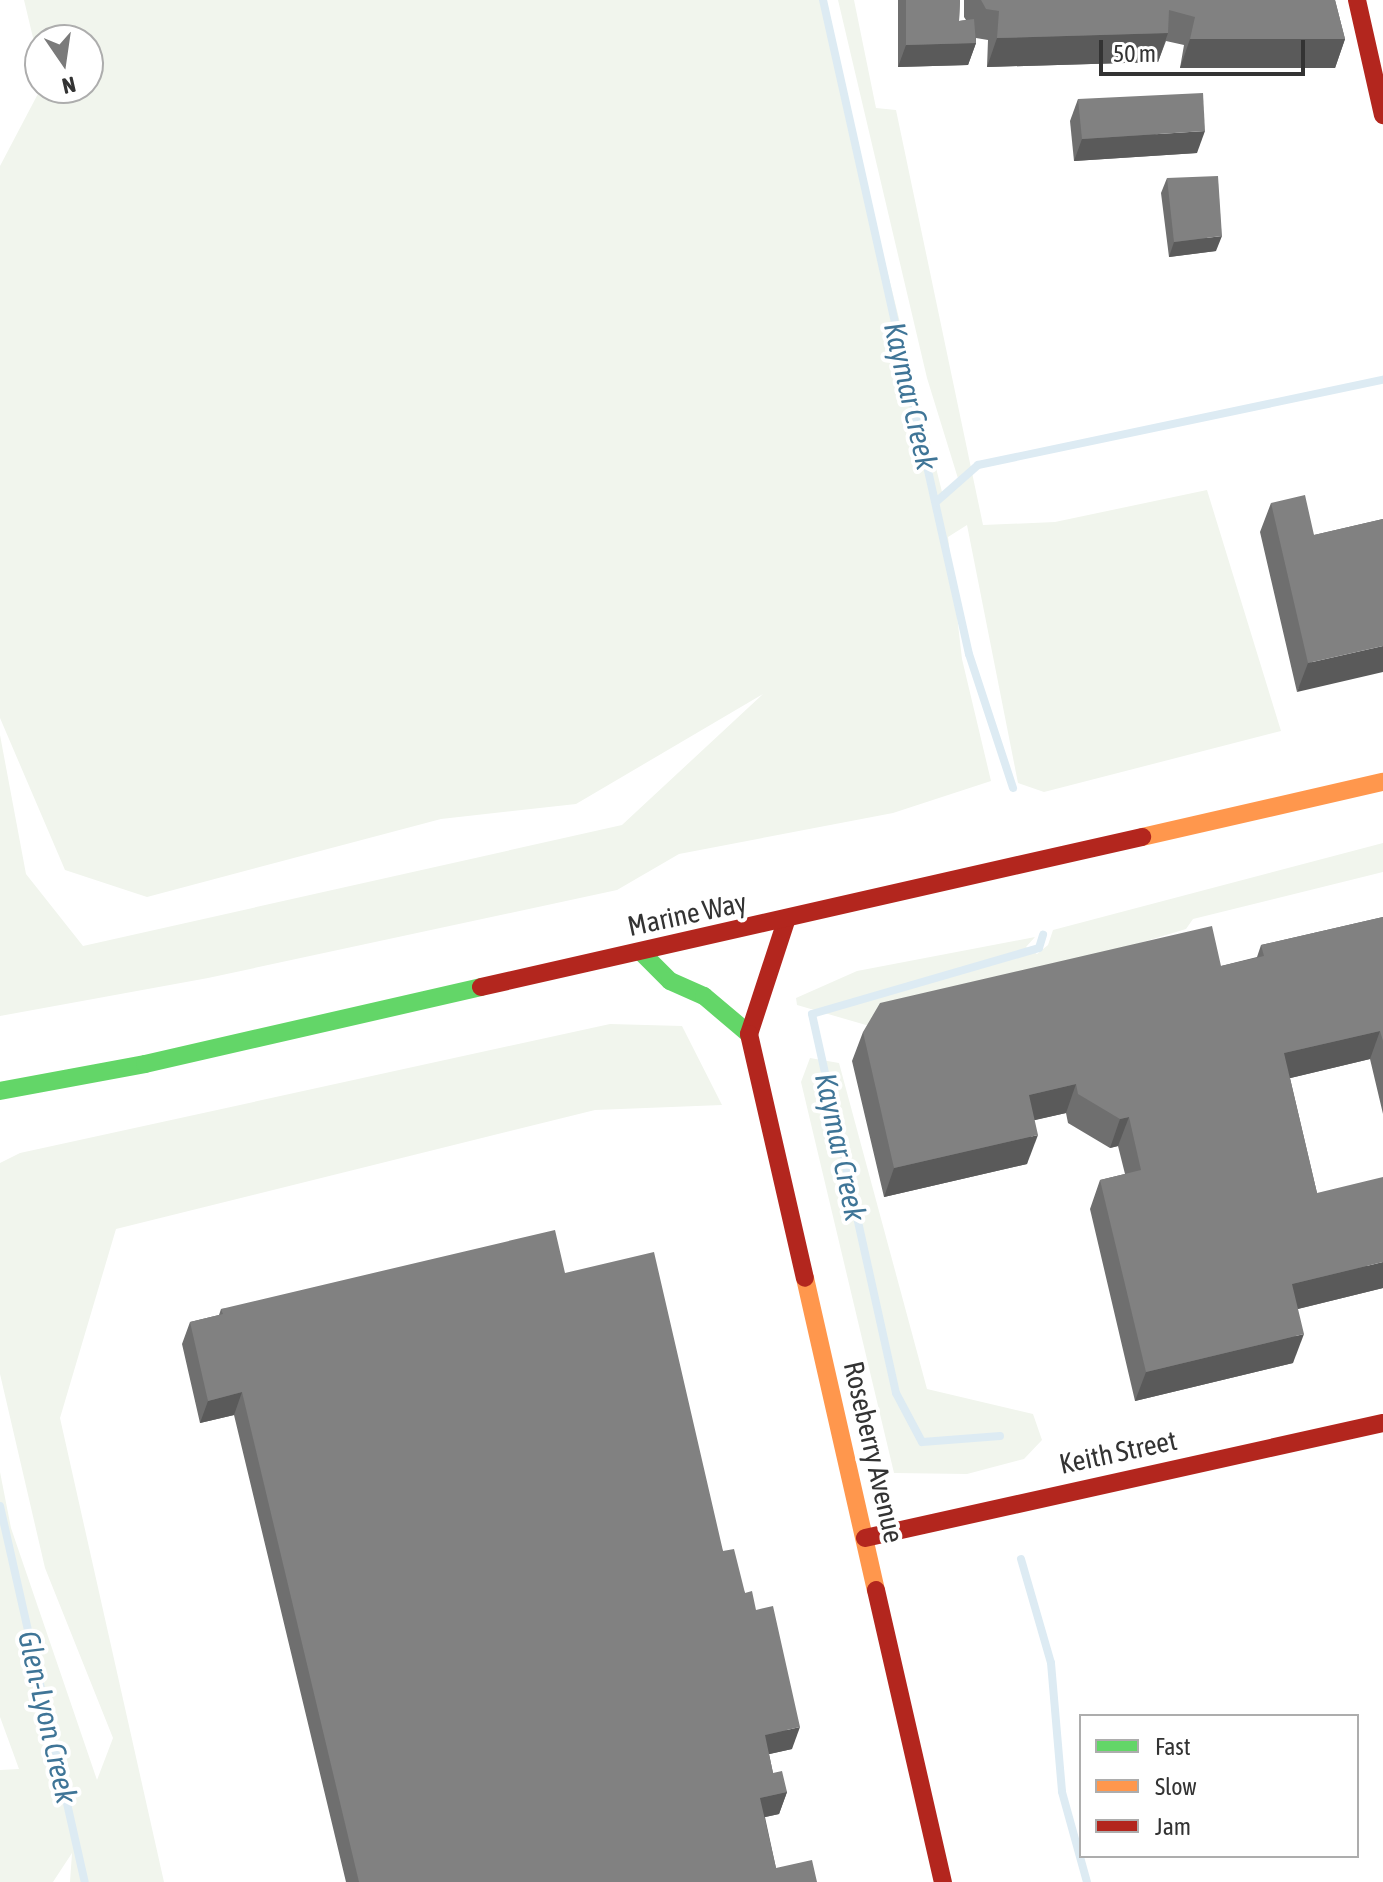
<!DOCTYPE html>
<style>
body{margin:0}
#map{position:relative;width:1383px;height:1882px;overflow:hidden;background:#fff;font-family:"Asap Condensed",sans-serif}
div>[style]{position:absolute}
.green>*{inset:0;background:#f1f5ed}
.stream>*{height:8px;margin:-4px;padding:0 4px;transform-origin:4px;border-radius:4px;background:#ddebf3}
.fast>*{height:18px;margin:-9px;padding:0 9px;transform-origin:9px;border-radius:9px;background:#63d668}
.slow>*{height:18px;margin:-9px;padding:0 9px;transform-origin:9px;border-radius:9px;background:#ff974d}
.jam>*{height:18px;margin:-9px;padding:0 9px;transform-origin:9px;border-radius:9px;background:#b3261e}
.wall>*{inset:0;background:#6f6f6f}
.shaded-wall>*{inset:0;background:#5a5a5a}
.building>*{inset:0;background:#818181}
span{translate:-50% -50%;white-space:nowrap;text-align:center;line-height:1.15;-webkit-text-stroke:8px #fff;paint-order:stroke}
.street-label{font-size:28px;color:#333}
.water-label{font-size:30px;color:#3f7597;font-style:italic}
.legend{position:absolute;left:1079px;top:1714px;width:280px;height:144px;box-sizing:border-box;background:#fff;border:2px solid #adadad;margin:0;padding:10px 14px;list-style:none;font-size:24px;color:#333}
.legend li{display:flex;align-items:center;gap:16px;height:40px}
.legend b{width:40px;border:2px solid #adadad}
.north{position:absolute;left:24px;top:24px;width:80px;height:80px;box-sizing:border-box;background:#fff;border:2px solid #adadad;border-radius:50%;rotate:167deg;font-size:22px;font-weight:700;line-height:32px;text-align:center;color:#333}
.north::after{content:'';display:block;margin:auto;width:28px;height:36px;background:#7a7a7a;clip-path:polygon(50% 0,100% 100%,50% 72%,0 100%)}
.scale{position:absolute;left:1099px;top:40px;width:206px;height:36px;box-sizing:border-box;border:4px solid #333;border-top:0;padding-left:10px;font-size:24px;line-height:28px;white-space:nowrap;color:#333;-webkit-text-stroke:6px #fff;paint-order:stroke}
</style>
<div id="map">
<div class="green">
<i style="clip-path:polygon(24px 0,820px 0,943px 496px,960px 485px,927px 378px,838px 0,854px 0,876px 108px,896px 110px,983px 525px,1055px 522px,1207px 490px,1281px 731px,1044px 792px,1018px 783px,967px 525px,948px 537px,962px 659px,991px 781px,893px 813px,679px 854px,617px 890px,208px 978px,0 1016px,0 735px,26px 874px,83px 946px,622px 825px,763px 694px,576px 804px,441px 819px,147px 897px,65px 870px,0 718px,0 166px,41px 88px,88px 88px,88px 40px,40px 40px,40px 67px)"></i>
<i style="clip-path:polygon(1383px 843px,1383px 872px,1193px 919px,1186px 929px,1110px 952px,1081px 969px,866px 1025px,797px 1005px,796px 998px,857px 971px,1035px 937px,1026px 947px,1037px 954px,1048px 945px,1053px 930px)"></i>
<i style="clip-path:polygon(610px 1024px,682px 1026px,722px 1105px,595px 1110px,116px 1229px,60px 1418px,164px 1882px,70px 1882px,72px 1853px,53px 1882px,0 1882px,0 1770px,19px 1769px,0 1717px,0 1472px,11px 1528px,97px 1780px,113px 1738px,45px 1568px,0 1374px,0 1163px,20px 1153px)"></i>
<i style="clip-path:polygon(810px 1058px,839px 1063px,927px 1389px,1033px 1414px,1042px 1440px,1024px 1459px,967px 1474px,894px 1473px,801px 1082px)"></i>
</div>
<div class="stream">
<i style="left:823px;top:0;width:670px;rotate:77.42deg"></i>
<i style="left:969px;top:654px;width:141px;rotate:71.8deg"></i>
<i style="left:936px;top:502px;width:56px;rotate:-41.4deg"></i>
<i style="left:978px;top:465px;width:414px;rotate:-11.9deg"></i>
<i style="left:1000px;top:1436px;width:78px;rotate:175.6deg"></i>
<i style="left:922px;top:1442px;width:55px;rotate:-118deg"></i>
<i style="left:896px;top:1393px;width:388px;rotate:-102.5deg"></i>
<i style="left:812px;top:1014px;width:236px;rotate:-16.2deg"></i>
<i style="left:1039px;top:948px;width:14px;rotate:-73deg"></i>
<i style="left:0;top:1506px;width:385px;rotate:77.3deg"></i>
<i style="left:1021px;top:1559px;width:108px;rotate:73.9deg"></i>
<i style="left:1051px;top:1663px;width:129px;rotate:85.1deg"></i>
<i style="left:1062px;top:1792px;width:93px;rotate:74.5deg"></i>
</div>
<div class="fast">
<i style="left:641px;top:952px;width:41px;rotate:45deg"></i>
<i style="left:670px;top:981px;width:37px;rotate:24deg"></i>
<i style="left:704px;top:996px;width:59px;rotate:40.2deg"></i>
<i style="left:0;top:1091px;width:147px;rotate:-10.5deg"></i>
<i style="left:145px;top:1064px;width:345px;rotate:-12.9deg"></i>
</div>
<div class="slow">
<i style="left:1142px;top:837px;width:247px;rotate:-12.9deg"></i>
<i style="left:805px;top:1278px;width:320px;rotate:77.2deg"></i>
</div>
<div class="jam">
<i style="left:1357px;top:0;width:118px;rotate:77.3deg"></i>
<i style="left:786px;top:921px;width:119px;rotate:108.1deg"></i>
<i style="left:749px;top:1034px;width:250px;rotate:77.1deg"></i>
<i style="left:481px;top:987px;width:678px;rotate:-12.79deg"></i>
<i style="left:865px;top:1538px;width:531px;rotate:-12.52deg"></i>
<i style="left:876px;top:1590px;width:300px;rotate:77.1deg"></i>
</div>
<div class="wall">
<i style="clip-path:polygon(898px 0,960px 0,959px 21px,966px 20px,964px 17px,964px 0,1335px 0,1345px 39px,1335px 68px,1180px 68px,1184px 45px,1166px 41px,1158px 62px,987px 67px,988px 40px,976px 38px,976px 43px,968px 65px,898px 67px)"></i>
<i style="clip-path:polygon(1078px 99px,1197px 153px,1074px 161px,1070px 121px)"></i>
<i style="clip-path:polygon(1167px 178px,1216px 251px,1169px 257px,1161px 193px)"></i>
<i style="clip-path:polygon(1271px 503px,1314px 535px,1383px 519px,1297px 692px,1260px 532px)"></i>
<i style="clip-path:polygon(1383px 917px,1383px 1114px,1370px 1059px,1290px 1078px,1317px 1193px,1383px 1288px,1298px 1309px,1293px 1363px,1135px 1401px,1090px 1209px,1100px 1180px,1125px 1174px,1118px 1146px,1110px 1148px,1068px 1123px,1066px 1113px,1034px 1120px,1027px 1164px,884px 1197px,852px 1061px,863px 1032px,1221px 966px,1257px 957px,1261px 945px)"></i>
<i style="clip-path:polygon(565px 1273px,723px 1551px,745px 1593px,792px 1749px,769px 1754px,773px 1773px,787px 1792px,779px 1814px,765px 1817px,776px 1868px,817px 1882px,346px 1882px,234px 1415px,200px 1423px,182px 1344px,190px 1322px,219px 1315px,221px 1309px)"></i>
</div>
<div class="shaded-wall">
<i style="clip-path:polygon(1168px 33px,1158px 62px,987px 67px,997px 38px)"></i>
<i style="clip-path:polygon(1190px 39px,1345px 39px,1335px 68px,1180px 68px)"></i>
<i style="clip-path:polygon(976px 43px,968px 65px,898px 67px,906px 45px)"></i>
<i style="clip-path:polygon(1205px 131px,1197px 153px,1074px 161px,1082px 139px)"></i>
<i style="clip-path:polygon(1222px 236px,1216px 251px,1169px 257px,1174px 242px)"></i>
<i style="clip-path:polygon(1383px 646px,1383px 672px,1297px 692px,1308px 663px)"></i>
<i style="clip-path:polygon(1380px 1031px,1370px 1059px,1274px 1082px,1284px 1053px)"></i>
<i style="clip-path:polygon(1076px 1084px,1066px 1113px,1018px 1124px,1029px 1095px)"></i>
<i style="clip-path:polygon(1129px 1117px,1118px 1146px,1110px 1148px,1120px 1119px)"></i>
<i style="clip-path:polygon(1038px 1135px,1027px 1164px,884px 1197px,894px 1168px)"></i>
<i style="clip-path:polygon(1383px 1262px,1383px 1288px,1281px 1313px,1292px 1284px)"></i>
<i style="clip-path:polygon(1304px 1334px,1293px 1363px,1135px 1401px,1146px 1372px)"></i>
<i style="clip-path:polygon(242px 1392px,234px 1415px,200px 1423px,208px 1401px)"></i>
<i style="clip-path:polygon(800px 1727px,792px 1749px,757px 1757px,765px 1735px)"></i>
<i style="clip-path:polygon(787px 1792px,779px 1814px,752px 1820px,760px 1798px)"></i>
</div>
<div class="building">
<i style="clip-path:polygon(906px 0,960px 0,959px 21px,974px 19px,976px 43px,906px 45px)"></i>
<i style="clip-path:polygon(981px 0,1335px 0,1345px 39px,1190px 39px,1195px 17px,1169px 10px,1168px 33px,997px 38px,999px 11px,986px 9px)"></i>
<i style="clip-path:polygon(1203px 93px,1205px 131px,1082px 139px,1078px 99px)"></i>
<i style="clip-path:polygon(1218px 176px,1222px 236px,1174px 242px,1167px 178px)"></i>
<i style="clip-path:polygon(1305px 495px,1314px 535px,1383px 519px,1383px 646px,1308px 663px,1271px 503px)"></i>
<i style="clip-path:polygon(1383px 917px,1383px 1041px,1380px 1031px,1284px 1053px,1317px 1193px,1383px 1177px,1383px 1262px,1292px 1284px,1304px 1334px,1146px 1372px,1100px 1180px,1141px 1170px,1129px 1117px,1120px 1119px,1078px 1094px,1076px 1084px,1029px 1095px,1038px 1135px,894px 1168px,863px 1032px,880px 1003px,1212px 926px,1221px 966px,1264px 956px,1261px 945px)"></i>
<i style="clip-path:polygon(555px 1230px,565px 1273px,654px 1252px,723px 1551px,734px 1549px,745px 1593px,752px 1591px,756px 1610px,773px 1606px,800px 1727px,765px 1735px,773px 1773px,782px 1771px,787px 1792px,760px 1798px,776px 1868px,812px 1860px,817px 1882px,359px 1882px,242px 1392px,208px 1401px,190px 1322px,223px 1314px,221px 1309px)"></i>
</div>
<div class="street-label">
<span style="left:687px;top:914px;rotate:-12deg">Marine Way</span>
<span style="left:874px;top:1452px;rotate:77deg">Roseberry Avenue</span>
<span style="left:1118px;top:1452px;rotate:-12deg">Keith Street</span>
</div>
<div class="water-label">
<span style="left:911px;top:396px;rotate:77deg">Kaymar Creek</span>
<span style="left:841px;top:1147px;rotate:78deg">Kaymar Creek</span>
<span style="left:48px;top:1717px;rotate:77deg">Glen-Lyon Creek</span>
</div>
<ul class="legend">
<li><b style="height:10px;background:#63d668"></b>Fast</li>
<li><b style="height:10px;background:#ff974d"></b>Slow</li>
<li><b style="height:10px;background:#b3261e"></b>Jam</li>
</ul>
<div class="north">N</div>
<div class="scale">50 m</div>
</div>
